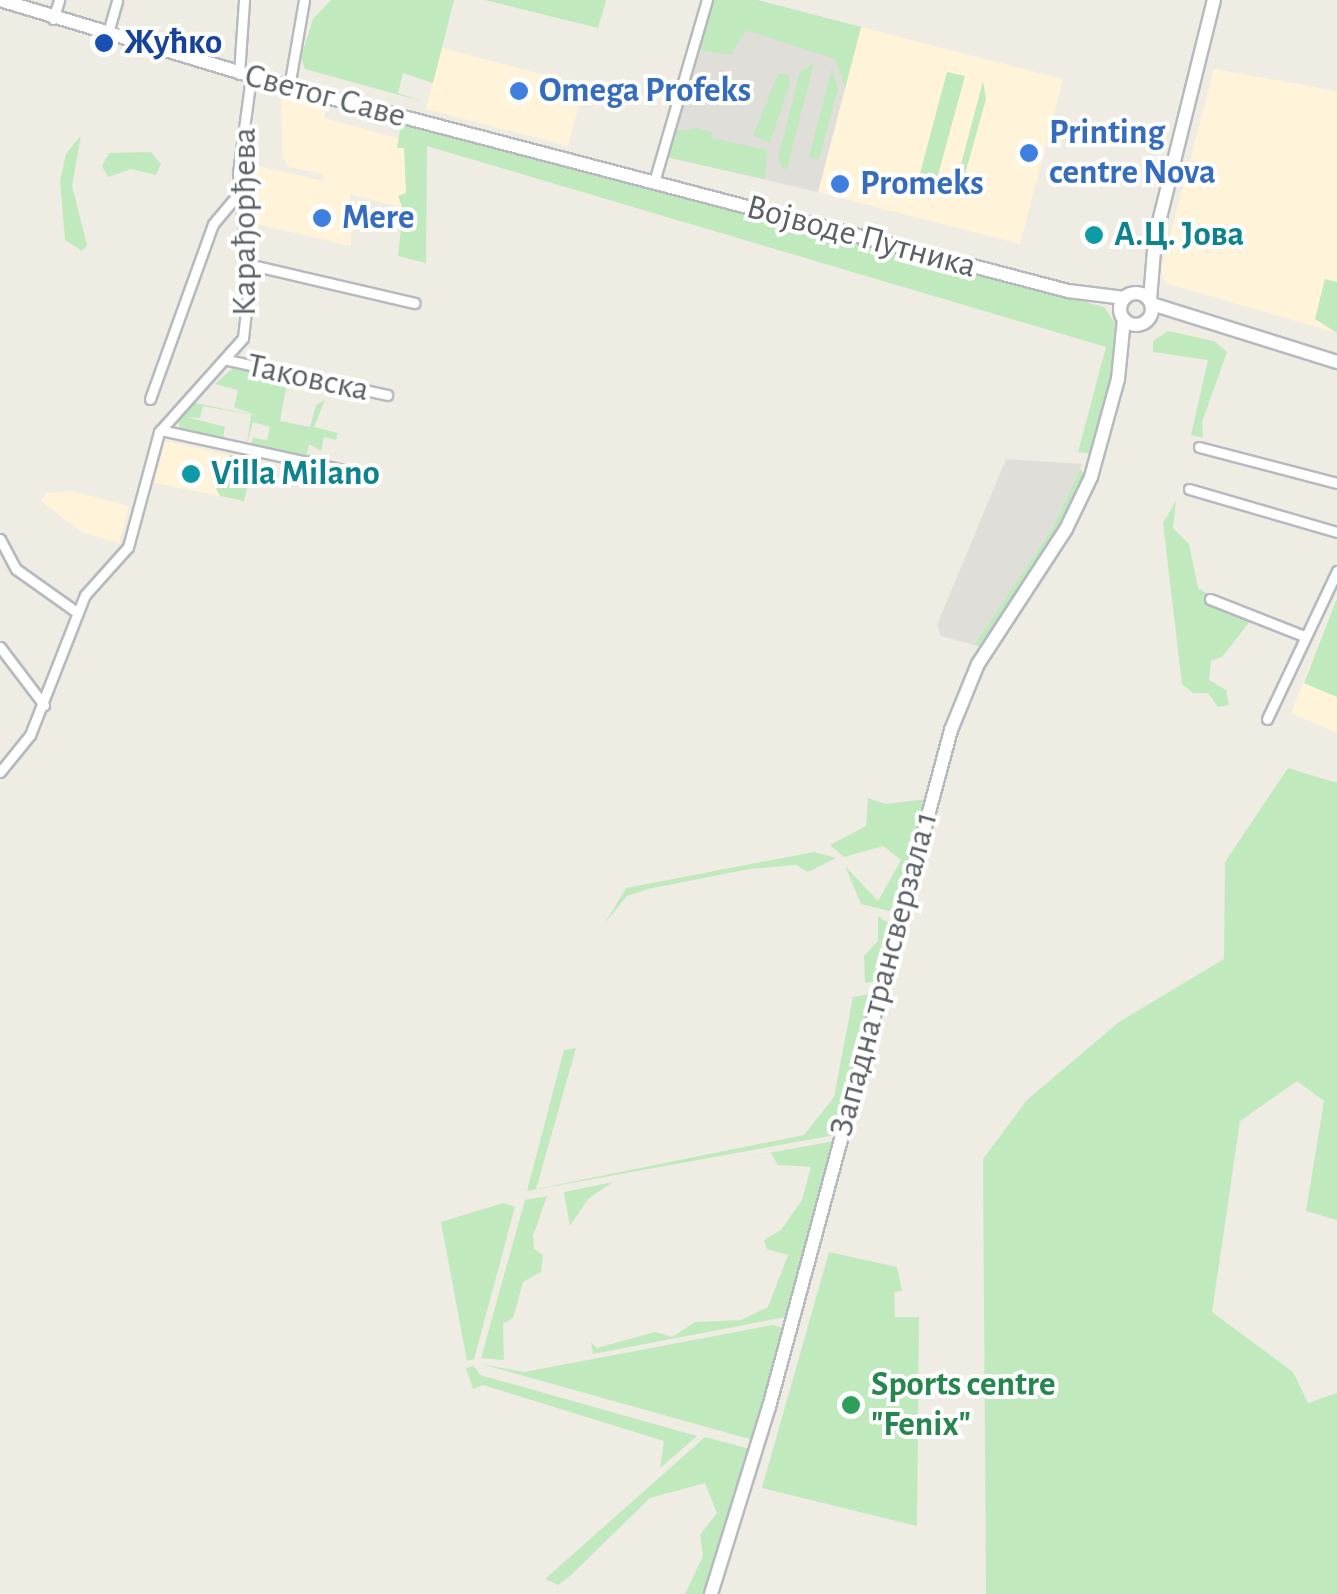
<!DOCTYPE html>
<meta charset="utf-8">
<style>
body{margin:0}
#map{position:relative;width:1337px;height:1594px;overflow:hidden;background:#efece3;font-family:"Alegreya Sans",sans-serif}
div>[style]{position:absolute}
.commercial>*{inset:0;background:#fff4d9}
.industrial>*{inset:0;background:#e0ded8}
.green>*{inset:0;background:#c0e9be}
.roads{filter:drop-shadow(2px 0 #b6babf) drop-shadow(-2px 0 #b6babf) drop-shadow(0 2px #b6babf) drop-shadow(0 -2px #b6babf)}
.street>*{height:9px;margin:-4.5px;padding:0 4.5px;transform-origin:4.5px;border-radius:4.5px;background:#fff}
.secondary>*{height:12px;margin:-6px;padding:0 6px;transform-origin:6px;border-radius:6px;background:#fff}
.secondary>.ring{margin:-6px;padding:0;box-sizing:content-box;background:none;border:12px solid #fff;border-radius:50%}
.dots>*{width:28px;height:28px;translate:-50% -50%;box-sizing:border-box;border:5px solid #fff;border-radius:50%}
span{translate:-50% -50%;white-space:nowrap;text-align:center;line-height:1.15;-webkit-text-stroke:8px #fff;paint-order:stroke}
.transit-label{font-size:35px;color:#164399;font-weight:700}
.left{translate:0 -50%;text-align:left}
.shop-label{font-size:35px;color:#366cbe;font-weight:700}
.street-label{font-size:35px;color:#5b6065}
.culture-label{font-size:35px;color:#0d838f;font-weight:700}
.leisure-label{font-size:35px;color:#27864d;font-weight:700}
</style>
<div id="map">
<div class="commercial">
<i style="clip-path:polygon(861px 27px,1063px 79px,1020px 244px,818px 192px)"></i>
<i style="clip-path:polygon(442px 48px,584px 85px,568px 146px,426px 109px)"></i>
<i style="clip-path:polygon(1214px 69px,1337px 91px,1337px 333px,1165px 283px,1161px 270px)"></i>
<i style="clip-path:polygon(281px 85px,329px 98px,324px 118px,426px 146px,426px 214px,350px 194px,351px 246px,247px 222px,245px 163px,324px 181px,323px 174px,288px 167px,282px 155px)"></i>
<i style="clip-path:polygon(165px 441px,253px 460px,244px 501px,154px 483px)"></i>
<i style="clip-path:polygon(71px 491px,129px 506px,119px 543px,82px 532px,41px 501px,46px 493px)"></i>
<i style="clip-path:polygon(1337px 598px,1337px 733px,1291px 713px)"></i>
</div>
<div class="industrial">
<i style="clip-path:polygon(712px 0,757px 0,861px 27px,818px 192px,666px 157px)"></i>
<i style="clip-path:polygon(1006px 459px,1082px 464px,1053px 527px,974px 645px,941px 636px,937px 625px)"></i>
</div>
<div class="green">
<i style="clip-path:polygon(331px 0,454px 0,433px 83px,403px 73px,398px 93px,421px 101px,305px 69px,301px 57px,313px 19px)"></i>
<i style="clip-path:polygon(485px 0,606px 0,598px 28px)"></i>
<i style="clip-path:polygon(712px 0,757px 0,861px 27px,845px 88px,835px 59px,746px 30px,731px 55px,694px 49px)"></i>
<i style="clip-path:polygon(814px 63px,787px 169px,782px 168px,778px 158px,800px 71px)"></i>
<i style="clip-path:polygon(832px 68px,838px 89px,819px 159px,809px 157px)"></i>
<i style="clip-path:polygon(947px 72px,965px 76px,935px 186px,918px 181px)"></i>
<i style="clip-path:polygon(778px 74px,788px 74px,790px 84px,770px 143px,753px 135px)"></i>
<i style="clip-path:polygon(983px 81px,986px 99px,960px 192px,954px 191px)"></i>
<i style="clip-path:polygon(402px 118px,1104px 307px,1119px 329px,1120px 346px,1094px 454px,1078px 452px,1106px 347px,427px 146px,426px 263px,398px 256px,403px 209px,398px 196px,406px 193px,404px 148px,397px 148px)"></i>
<i style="clip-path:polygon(676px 125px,676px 131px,696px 128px,712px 132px,711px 138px,767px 150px,765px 179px,666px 157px)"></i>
<i style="clip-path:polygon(81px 135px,72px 186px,87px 245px,82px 251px,65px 240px,60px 181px,66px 154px)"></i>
<i style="clip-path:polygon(151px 152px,161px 164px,156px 175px,131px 169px,108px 177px,102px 166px,109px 153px)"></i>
<i style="clip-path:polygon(1325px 279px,1337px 282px,1337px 333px,1315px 319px)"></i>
<i style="clip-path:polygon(1168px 331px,1214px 341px,1227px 352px,1202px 422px,1203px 438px,1191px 435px,1208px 360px,1153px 352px,1153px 341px)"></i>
<i style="clip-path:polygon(234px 367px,288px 378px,280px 421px,310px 427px,316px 405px,325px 400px,314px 427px,338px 433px,336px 440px,324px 437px,321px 451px,309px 444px,307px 453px,316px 459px,251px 445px,253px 438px,267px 440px,270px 427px,253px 422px,247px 444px,251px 415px,203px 406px,200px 418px,187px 417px,225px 427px,223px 439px,180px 428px,178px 420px,195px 403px,258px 416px,234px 407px,238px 390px,215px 384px)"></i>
<i style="clip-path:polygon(230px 455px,253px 460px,244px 501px,220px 496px,216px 489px)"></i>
<i style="clip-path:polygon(1080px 469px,1087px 477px,1074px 506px,980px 647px,974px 645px,1053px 527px)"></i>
<i style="clip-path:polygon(1176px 501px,1173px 528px,1189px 544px,1198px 588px,1251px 620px,1222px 657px,1211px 661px,1209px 680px,1226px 690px,1229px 705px,1218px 707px,1208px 693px,1193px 693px,1182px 684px,1163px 523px)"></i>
<i style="clip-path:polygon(1337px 598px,1337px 697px,1304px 683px)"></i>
<i style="clip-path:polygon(1288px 768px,1337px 783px,1337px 1220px,1306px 1211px,1324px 1101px,1297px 1081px,1240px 1121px,1212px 1312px,1293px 1372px,1308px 1403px,1337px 1393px,1337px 1594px,986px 1594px,983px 1159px,1027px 1100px,1119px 1022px,1224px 959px,1225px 862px)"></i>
<i style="clip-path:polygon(868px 798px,886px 804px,926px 799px,897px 913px,861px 904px,845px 866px,878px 901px,901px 860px,883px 846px,844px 857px,830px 845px,866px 826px)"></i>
<i style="clip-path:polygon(814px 852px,836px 858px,808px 872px,796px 865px,749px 869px,648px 889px,627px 896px,605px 923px,626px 888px)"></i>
<i style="clip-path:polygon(878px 916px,893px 926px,877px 981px,865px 983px,864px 956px,878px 941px)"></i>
<i style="clip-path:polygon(875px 993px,835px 1135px,527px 1191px,564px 1050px,576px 1048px,536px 1189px,804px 1135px,834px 1097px,853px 997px)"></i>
<i style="clip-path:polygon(834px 1141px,786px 1317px,593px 1354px,591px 1342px,597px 1348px,655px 1332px,672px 1337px,695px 1322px,741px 1320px,768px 1307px,788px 1255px,767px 1249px,764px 1240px,781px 1230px,802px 1200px,811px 1167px,778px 1165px,771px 1153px,731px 1160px)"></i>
<i style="clip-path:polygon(613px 1182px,588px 1199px,570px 1226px,564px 1192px)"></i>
<i style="clip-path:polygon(547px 1196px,533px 1236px,534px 1249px,543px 1255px,541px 1272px,523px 1282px,513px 1318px,503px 1324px,504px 1360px,481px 1358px,525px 1200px)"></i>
<i style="clip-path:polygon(503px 1203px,515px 1207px,474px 1359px,467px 1361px,441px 1222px)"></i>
<i style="clip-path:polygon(829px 1252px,897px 1267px,902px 1291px,894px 1292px,895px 1317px,919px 1317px,917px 1526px,762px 1488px)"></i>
<i style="clip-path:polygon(773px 1325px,783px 1328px,753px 1440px,481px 1364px,524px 1372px)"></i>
<i style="clip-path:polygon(474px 1366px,480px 1375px,697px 1436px,660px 1468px,664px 1441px,483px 1385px,473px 1389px,466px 1368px)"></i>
<i style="clip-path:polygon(705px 1437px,750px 1449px,703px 1594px,685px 1594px,703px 1556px,700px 1535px,717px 1513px,705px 1483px,650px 1498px,570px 1576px,558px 1585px,545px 1579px)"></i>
</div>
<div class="roads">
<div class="street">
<i style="left:53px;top:19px;width:20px;rotate:-72deg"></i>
<i style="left:107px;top:36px;width:37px;rotate:-74deg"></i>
<i style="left:239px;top:74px;width:74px;rotate:-86.1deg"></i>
<i style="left:289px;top:87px;width:88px;rotate:-80.2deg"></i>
<i style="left:654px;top:182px;width:190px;rotate:-73.8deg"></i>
<i style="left:247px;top:264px;width:172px;rotate:13.1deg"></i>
<i style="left:228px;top:360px;width:163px;rotate:12.4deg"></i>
<i style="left:150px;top:399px;width:186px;rotate:-70.2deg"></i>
<i style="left:213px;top:224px;width:38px;rotate:-50deg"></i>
<i style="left:161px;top:430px;width:187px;rotate:12.3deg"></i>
<i style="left:1199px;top:447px;width:143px;rotate:14.6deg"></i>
<i style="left:1189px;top:489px;width:154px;rotate:16.2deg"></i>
<i style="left:0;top:539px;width:34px;rotate:62deg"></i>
<i style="left:16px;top:569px;width:76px;rotate:35.4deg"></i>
<i style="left:1210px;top:599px;width:101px;rotate:21.5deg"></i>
<i style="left:0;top:647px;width:73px;rotate:52.8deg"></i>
<i style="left:1267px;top:719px;width:164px;rotate:-64.7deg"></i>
<i style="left:0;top:772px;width:48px;rotate:-51deg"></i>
<i style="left:30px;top:735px;width:150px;rotate:-68.6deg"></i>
<i style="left:85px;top:595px;width:64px;rotate:-48.1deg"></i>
<i style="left:128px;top:547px;width:119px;rotate:-74.9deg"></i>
<i style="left:159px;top:432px;width:126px;rotate:-48.2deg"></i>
<i style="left:243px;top:338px;width:54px;rotate:-83.7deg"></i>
<i style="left:249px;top:284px;width:112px;rotate:-95.7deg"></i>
<i style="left:238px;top:173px;width:97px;rotate:-82.3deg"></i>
</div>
<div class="secondary">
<i style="left:0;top:0;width:302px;rotate:16.8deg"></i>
<i style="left:289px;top:87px;width:805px;rotate:14.67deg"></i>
<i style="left:1068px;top:291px;width:57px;rotate:7deg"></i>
<i class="ring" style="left:1120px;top:293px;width:20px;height:20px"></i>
<i style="left:1150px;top:300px;width:62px;rotate:-85.4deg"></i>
<i style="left:1155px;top:238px;width:245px;rotate:-76.1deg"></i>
<i style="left:1152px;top:304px;width:194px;rotate:17.4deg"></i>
<i style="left:711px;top:1594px;width:196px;rotate:-72.8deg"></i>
<i style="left:769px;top:1407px;width:701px;rotate:-74.95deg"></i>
<i style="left:951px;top:730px;width:71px;rotate:-67.8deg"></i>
<i style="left:978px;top:664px;width:161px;rotate:-56.9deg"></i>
<i style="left:1066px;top:529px;width:58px;rotate:-64.3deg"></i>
<i style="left:1091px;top:477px;width:102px;rotate:-74.6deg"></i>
<i style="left:1118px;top:379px;width:60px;rotate:-84.3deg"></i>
</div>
</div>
<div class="dots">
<i style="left:104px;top:43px;background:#1a4fb4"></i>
<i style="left:519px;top:91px;background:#3f7fe0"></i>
<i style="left:1029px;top:153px;background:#3f7fe0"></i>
<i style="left:840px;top:184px;background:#3f7fe0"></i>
<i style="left:322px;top:218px;background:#3f7fe0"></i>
<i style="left:1094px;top:235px;background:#0f9aa8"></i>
<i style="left:191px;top:474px;background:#0f9aa8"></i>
<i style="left:851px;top:1405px;background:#2e9e5b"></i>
</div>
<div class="transit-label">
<span class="left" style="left:124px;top:43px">Жућко</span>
</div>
<div class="shop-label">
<span class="left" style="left:539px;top:91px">Omega Profeks</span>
<span class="left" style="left:1049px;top:153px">Printing<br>centre Nova</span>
<span class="left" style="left:860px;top:184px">Promeks</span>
<span class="left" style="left:342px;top:218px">Mere</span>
</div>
<div class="street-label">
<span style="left:325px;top:96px;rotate:15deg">Светог Саве</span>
<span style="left:245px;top:222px;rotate:-90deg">Карађорђева</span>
<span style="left:861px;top:237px;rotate:15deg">Војводе Путника</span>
<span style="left:308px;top:378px;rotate:12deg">Таковска</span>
<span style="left:884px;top:974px;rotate:-75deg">Западна трансверзала 1</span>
</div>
<div class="culture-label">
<span class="left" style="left:1114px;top:235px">А.Ц. Јова</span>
<span class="left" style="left:211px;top:474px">Villa Milano</span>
</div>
<div class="leisure-label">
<span class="left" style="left:871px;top:1405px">Sports centre<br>"Fenix"</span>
</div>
</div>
